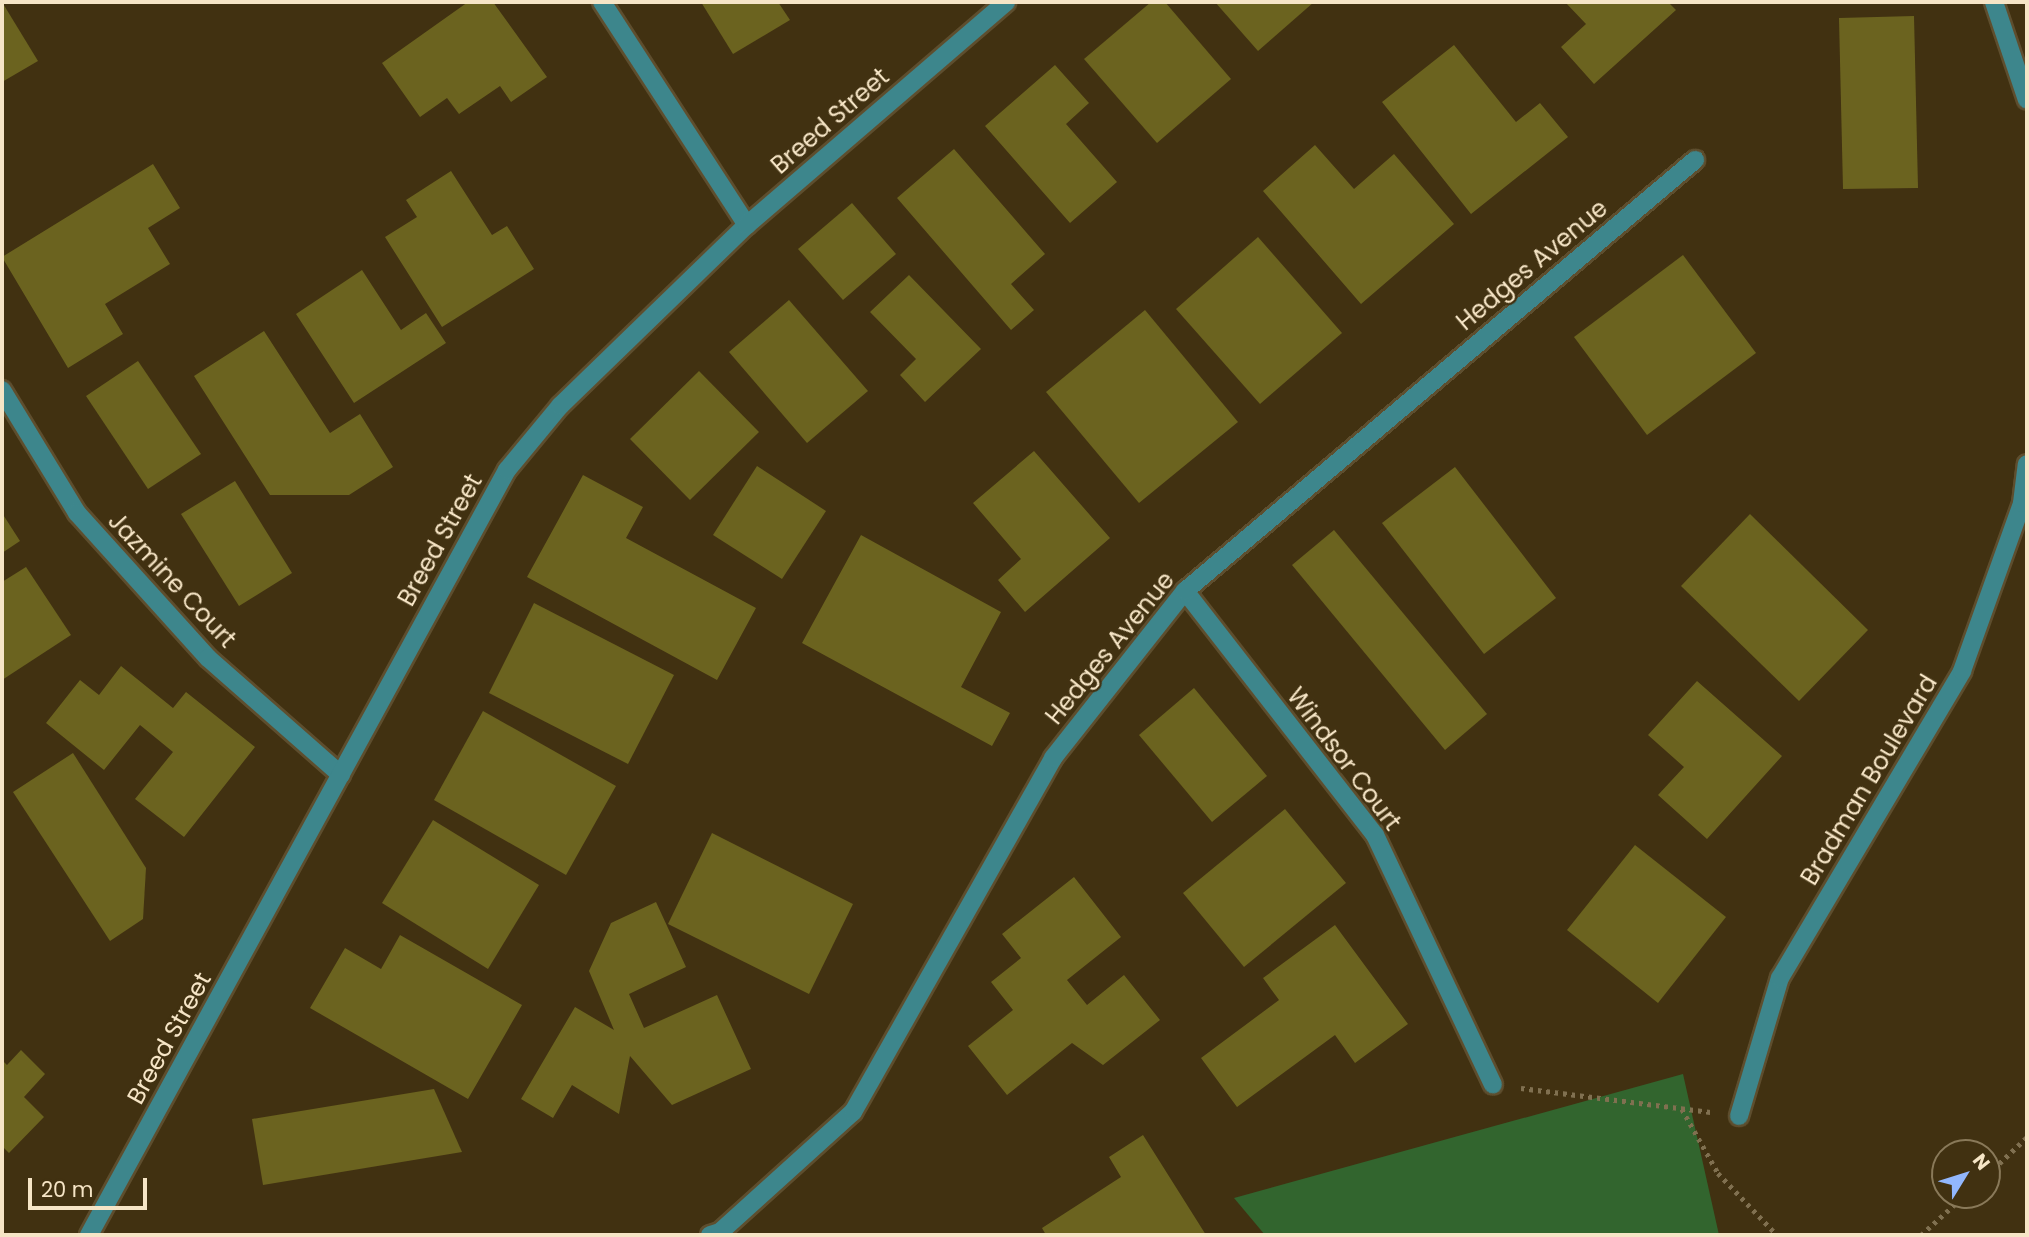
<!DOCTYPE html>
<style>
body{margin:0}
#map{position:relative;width:2029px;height:1237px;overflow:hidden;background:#413111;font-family:Poppins,sans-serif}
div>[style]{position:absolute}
.green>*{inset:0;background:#32652e}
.building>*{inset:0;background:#6b631f}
.path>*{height:4.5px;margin-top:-2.25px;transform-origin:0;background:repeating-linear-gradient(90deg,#807050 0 3.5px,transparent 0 8.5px)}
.roads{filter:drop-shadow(2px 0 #5e4e2e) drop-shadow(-2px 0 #5e4e2e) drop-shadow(0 2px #5e4e2e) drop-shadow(0 -2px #5e4e2e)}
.minor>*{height:18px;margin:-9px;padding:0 9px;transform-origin:9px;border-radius:9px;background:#3d868c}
span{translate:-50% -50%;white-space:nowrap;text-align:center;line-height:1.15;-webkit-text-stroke:5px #413111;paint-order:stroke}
.street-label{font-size:24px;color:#f6e5c6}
.frame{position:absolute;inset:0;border:4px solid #f6e5c6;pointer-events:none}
.north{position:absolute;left:1931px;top:1139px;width:70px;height:70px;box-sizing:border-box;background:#413111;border:2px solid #897959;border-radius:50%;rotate:52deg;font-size:19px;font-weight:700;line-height:28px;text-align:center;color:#f6e5c6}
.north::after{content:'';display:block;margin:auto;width:24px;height:32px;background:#92b7fd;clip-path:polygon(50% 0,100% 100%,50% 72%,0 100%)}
.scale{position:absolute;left:28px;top:1178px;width:119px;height:32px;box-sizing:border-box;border:4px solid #f6e5c6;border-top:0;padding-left:9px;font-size:21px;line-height:24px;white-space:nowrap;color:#f6e5c6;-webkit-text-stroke:5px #413111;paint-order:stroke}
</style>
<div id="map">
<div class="green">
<i style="clip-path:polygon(1683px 1074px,1719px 1235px,1265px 1235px,1234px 1198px)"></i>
</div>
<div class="building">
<i style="clip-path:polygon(2px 2px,38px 61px,2px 82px)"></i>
<i style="clip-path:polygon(468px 2px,493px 2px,547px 77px,511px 102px,500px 86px,459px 114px,447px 98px,420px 117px,382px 63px)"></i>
<i style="clip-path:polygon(701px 2px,778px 2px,790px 20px,733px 54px)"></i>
<i style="clip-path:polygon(1151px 2px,1165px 2px,1231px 79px,1157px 143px,1084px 59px)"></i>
<i style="clip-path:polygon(1215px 2px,1314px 2px,1258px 51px)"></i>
<i style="clip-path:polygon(1565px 2px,1668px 2px,1676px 10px,1594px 84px,1561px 47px,1586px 24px)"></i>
<i style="clip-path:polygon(1914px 16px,1918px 188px,1843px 189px,1839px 18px)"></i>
<i style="clip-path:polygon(1454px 45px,1516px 122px,1540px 103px,1568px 137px,1471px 214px,1382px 102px)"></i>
<i style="clip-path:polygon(1055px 65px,1089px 103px,1066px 124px,1117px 182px,1070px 223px,985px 126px)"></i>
<i style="clip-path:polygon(1315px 145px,1354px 189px,1394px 154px,1454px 224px,1361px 304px,1263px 191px)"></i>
<i style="clip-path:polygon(954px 149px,1045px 254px,1011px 284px,1034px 310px,1011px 330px,897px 198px)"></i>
<i style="clip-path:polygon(153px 164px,180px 208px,148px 228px,170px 264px,105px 304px,123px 334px,68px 368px,2px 257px)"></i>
<i style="clip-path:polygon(451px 171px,492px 235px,507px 226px,534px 269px,442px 327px,385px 237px,417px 217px,406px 200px)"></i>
<i style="clip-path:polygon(852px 203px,896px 254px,843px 300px,798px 249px)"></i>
<i style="clip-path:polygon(1258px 237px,1342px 333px,1260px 404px,1176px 309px)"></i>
<i style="clip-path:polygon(1683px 255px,1756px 353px,1647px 435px,1574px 337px)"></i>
<i style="clip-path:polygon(362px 270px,401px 330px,426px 313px,446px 343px,354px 403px,296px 314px)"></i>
<i style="clip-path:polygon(909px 275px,981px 349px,925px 402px,900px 375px,916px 359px,870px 312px)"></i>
<i style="clip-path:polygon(789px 300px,868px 391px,807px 443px,729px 352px)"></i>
<i style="clip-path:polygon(1145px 310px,1238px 422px,1139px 503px,1046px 392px)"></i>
<i style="clip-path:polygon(264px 331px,330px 433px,360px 414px,393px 467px,349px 495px,270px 495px,194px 376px)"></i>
<i style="clip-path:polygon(138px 361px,201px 454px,148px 489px,86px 396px)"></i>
<i style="clip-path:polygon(699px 371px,759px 432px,690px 500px,630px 439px)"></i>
<i style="clip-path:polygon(1034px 451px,1110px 538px,1025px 612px,998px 580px,1021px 559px,973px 503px)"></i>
<i style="clip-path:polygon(757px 466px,826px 511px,782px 579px,713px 535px)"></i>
<i style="clip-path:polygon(1455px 467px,1556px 598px,1484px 654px,1382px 523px)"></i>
<i style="clip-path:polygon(583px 475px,643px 507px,626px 538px,756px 608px,717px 680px,527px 577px)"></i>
<i style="clip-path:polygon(235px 481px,292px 573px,239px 606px,181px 514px)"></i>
<i style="clip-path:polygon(2px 513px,20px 541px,2px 553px)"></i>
<i style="clip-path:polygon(1750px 514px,1868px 630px,1799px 701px,1681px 586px)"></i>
<i style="clip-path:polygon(1334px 530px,1487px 714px,1445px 750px,1292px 565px)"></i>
<i style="clip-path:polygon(861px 535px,1001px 612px,961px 687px,1010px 713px,992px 746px,802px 643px)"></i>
<i style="clip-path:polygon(26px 567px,71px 635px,2px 680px,2px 582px)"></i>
<i style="clip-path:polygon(534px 603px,674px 675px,628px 764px,489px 693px)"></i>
<i style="clip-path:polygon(121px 666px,173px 708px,186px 692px,255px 747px,184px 837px,135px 799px,173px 752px,140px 725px,104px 770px,46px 723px,80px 680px,99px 695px)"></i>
<i style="clip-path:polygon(1697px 681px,1782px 756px,1707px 839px,1658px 795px,1684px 767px,1648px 735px)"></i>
<i style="clip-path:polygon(1194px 688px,1267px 776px,1212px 822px,1139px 735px)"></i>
<i style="clip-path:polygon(483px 711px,616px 786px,566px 875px,434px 800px)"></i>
<i style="clip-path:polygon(73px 753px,146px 868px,143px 919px,110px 941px,13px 792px)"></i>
<i style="clip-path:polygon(1285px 809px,1346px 883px,1244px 967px,1183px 893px)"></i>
<i style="clip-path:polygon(433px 820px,539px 885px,488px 969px,382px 903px)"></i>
<i style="clip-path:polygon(712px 833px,853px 904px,809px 994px,668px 924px)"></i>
<i style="clip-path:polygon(1635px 845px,1726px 917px,1658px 1003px,1567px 930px)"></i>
<i style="clip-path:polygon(1074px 877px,1121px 937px,1067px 980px,1087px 1005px,1124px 975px,1160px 1020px,1103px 1065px,1072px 1043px,1007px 1095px,968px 1046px,1013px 1010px,991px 982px,1021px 958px,1002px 934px)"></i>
<i style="clip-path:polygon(656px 902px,686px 967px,629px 994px,644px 1028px,717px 995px,751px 1069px,672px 1105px,630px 1056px,619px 1114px,572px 1085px,553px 1118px,521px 1099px,575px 1007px,614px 1030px,589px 971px,611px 923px)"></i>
<i style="clip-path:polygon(1335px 925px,1408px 1024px,1355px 1063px,1335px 1035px,1237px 1107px,1201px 1058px,1279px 1000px,1263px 978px)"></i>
<i style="clip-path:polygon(400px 935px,522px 1005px,468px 1099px,310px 1008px,345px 948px,381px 969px)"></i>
<i style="clip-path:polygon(21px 1050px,45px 1074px,24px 1097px,44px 1117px,9px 1153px,2px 1146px,2px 1060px,7px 1065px)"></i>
<i style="clip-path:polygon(434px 1089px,462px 1152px,263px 1185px,252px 1119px)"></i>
<i style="clip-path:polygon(1143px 1135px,1206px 1235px,1046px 1235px,1042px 1228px,1121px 1177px,1109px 1157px)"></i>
</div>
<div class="path">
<i style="left:1521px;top:1088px;width:191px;rotate:7.2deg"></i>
<i style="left:1682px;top:1109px;width:73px;rotate:60.6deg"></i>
<i style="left:1718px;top:1173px;width:86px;rotate:46.4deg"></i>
<i style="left:1987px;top:1175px;width:55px;rotate:-43.5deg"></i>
<i style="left:1921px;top:1235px;width:59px;rotate:-42.3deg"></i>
</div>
<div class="roads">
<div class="minor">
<i style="left:602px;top:2px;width:266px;rotate:57deg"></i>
<i style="left:1994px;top:2px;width:103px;rotate:71.4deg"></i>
<i style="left:2px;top:390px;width:144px;rotate:58.6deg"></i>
<i style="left:77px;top:513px;width:195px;rotate:47.9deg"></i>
<i style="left:208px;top:658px;width:177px;rotate:41.3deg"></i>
<i style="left:1185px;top:591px;width:309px;rotate:52.1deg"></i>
<i style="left:1375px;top:835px;width:276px;rotate:64.7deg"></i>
<i style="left:1739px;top:1116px;width:144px;rotate:-73.5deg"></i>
<i style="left:1780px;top:978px;width:357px;rotate:-59.3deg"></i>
<i style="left:1962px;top:671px;width:178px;rotate:-70.3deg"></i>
<i style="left:2022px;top:503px;width:39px;rotate:-83deg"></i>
<i style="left:89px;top:1235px;width:872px;rotate:-61.35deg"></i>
<i style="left:507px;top:470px;width:83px;rotate:-50.4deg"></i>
<i style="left:560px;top:406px;width:260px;rotate:-44.1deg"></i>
<i style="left:747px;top:225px;width:342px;rotate:-40.7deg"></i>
<i style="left:710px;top:1235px;width:10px;rotate:-17deg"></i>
<i style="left:720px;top:1232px;width:179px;rotate:-42.1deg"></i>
<i style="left:853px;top:1112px;width:407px;rotate:-60.5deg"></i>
<i style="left:1053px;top:758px;width:213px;rotate:-51.7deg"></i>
<i style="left:1185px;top:591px;width:668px;rotate:-40.2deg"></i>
</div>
</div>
<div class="street-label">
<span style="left:830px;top:121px;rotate:-41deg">Breed Street</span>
<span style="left:1532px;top:265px;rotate:-40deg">Hedges Avenue</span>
<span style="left:440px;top:540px;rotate:-61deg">Breed Street</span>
<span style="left:172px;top:580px;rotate:47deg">Jazmine Court</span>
<span style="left:1110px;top:648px;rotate:-51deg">Hedges Avenue</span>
<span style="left:1344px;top:759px;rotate:53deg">Windsor Court</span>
<span style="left:1869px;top:780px;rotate:-59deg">Bradman Boulevard</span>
<span style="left:169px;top:1038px;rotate:-61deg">Breed Street</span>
</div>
<div class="frame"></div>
<div class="north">N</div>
<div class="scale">20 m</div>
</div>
